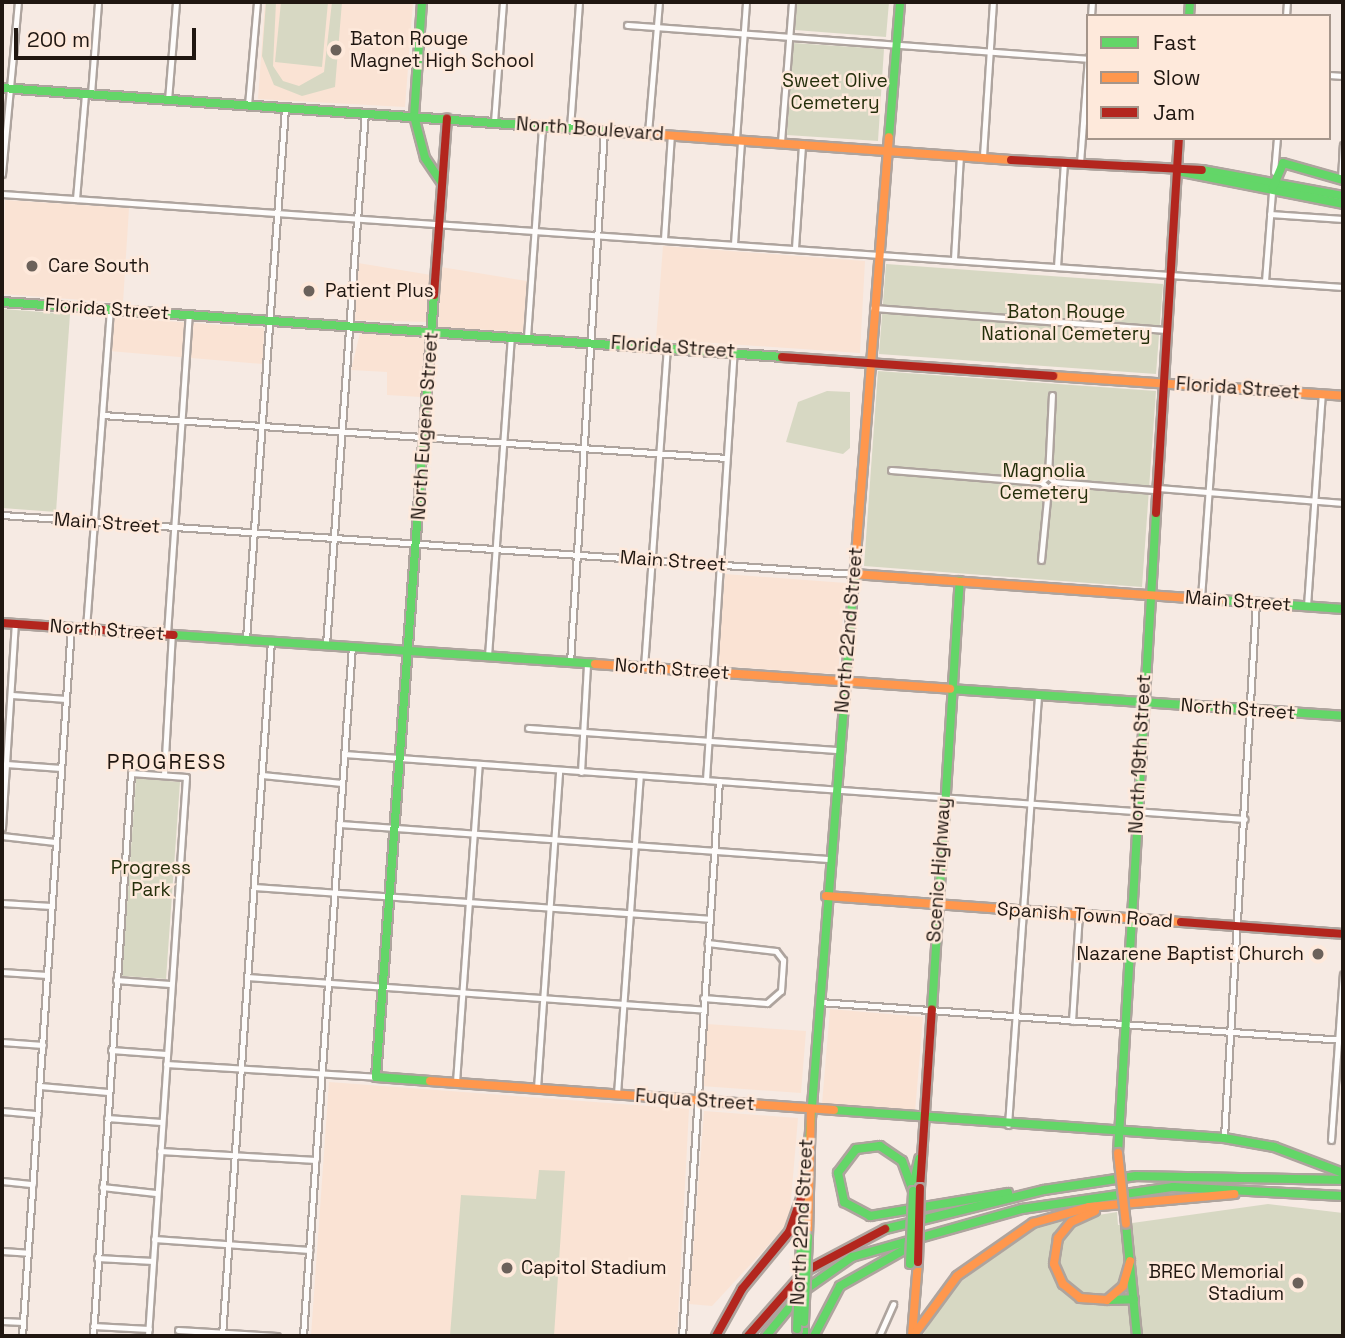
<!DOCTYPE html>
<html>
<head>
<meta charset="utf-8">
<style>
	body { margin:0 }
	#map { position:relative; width:1345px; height:1338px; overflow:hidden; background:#f6eae3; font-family:"Space Grotesk",sans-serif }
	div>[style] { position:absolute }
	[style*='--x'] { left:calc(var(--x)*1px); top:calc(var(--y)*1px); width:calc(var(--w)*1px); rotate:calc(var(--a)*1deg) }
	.built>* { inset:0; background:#fae3d4 }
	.green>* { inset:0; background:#d7d8c3 }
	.roads { filter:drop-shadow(2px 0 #aea49e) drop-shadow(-2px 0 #aea49e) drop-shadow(0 2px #aea49e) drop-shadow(0 -2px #aea49e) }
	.street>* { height:5px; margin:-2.5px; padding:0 2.5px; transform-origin:2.5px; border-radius:2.5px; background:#fefcfb }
	.fast>* { height:8px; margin:-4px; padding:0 4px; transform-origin:4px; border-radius:4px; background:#63d668 }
	.slow>* { height:8px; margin:-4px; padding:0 4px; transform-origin:4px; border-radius:4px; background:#ff974d }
	.jam>* { height:8px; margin:-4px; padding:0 4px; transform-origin:4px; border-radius:4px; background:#b3261e }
	.bridges { filter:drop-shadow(2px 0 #aea49e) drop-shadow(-2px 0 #aea49e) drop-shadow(0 2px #aea49e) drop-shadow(0 -2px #aea49e) }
	.fast-bridge>* { height:8px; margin:-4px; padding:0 4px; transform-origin:4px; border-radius:4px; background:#63d668 }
	.slow-bridge>* { height:8px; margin:-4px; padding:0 4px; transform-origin:4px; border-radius:4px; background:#ff974d }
	.jam-bridge>* { height:8px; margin:-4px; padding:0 4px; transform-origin:4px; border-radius:4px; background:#b3261e }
	.dots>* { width:19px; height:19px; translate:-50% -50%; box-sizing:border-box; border:4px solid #fee9db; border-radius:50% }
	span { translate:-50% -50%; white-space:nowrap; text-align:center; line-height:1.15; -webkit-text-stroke:5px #fee9db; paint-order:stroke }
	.poi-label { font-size:19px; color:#201711 }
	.left { translate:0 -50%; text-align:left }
	.right { translate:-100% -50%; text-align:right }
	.park-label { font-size:19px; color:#252f0b }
	.street-label { font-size:19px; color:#201711 }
	.neighbourhood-label { font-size:21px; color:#201711; letter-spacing:2px }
	.frame { position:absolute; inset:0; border:4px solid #201711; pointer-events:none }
	.legend { position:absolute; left:1086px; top:14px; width:245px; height:126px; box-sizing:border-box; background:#fee9db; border:2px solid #a5958a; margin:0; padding:9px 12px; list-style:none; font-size:21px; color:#201711 }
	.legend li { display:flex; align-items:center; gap:14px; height:35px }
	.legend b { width:35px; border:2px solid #a5958a }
	.scale { position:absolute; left:14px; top:28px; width:182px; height:32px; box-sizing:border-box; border:4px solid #201711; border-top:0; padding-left:9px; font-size:21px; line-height:24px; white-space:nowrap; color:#201711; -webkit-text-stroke:5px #fee9db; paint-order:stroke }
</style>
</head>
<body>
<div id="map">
	<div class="built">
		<div style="clip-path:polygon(265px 2px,413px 2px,405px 107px,258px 99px)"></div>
		<div style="clip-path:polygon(5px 200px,129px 208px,123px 303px,2px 294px)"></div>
		<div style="clip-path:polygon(663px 246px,865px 261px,860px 353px,656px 339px)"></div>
		<div style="clip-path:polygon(358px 263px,431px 275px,428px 322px,355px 320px)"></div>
		<div style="clip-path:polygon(441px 267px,527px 281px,523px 332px,438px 327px)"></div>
		<div style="clip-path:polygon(113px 317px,264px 328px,263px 364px,109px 351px)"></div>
		<div style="clip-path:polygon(360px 333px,426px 338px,421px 397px,387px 395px,387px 372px,351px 370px)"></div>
		<div style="clip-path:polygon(725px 574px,846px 583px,838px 674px,717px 666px)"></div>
		<div style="clip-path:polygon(830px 1009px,923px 1017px,915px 1112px,822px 1104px)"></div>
		<div style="clip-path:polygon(706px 1024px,806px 1031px,801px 1093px,701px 1086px)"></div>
		<div style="clip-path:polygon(329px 1082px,689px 1109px,677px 1336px,311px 1336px)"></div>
		<div style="clip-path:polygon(704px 1111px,798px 1118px,789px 1223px,712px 1306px,689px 1304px)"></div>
	</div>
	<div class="green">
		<div style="clip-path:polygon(266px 2px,276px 2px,273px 66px,283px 81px,299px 86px,324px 72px,332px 2px,342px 2px,335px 87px,302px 96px,274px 85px,262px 56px)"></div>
		<div style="clip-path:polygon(281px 2px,328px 2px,322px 67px,275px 62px)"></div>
		<div style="clip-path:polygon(797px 2px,889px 2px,886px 37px,795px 30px)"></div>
		<div style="clip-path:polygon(793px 43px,884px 49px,878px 141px,787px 135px)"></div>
		<div style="clip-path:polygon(886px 264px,1163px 284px,1156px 374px,879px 354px)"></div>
		<div style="clip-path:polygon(2px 309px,70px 314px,56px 512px,2px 508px)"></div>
		<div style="clip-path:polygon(878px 371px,1156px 391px,1142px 587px,864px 566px)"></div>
		<div style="clip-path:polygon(827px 391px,850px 392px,850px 448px,843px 454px,786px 442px,798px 402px)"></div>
		<div style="clip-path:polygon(136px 778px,180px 782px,166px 979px,122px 976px)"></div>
		<div style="clip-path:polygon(539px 1170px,565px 1171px,554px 1336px,450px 1336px,461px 1195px,536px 1199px)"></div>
		<div style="clip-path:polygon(1268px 1204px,1343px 1213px,1343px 1336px,922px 1336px,954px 1287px,1037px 1225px,1117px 1212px,1118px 1225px)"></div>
	</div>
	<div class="roads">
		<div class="street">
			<div style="--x:1091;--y:16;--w:14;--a:-86"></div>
			<div style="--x:1286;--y:16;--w:14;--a:-86"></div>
			<div style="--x:627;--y:25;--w:462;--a:4.2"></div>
			<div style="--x:1329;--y:75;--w:14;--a:4"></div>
			<div style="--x:91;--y:94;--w:92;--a:-85.6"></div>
			<div style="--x:168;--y:100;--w:98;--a:-85.3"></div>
			<div style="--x:248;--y:105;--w:103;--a:-85"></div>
			<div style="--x:494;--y:122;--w:120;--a:-85.7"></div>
			<div style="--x:570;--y:128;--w:126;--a:-85.9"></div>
			<div style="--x:648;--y:133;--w:131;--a:-85.2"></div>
			<div style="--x:736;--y:139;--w:137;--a:-85.8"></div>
			<div style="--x:781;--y:142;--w:140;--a:-85.5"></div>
			<div style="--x:983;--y:156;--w:154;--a:-86.3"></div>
			<div style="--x:1080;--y:163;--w:106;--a:-85.7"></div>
			<div style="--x:1274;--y:172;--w:34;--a:-85"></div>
			<div style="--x:2;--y:174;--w:173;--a:-84.7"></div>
			<div style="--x:1341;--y:180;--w:35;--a:-87"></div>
			<div style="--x:2;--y:194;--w:1344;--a:3.97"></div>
			<div style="--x:76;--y:199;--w:105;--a:-85.1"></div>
			<div style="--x:1270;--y:214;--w:73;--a:3.9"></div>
			<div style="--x:664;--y:239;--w:105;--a:-86.2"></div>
			<div style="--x:734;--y:244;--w:104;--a:-86.1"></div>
			<div style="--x:795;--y:248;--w:104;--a:-86.1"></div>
			<div style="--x:954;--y:259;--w:104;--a:-86.7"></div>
			<div style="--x:1057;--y:267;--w:105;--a:-86.2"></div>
			<div style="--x:1265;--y:281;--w:88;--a:-85.5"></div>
			<div style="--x:873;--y:308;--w:295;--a:4.3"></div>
			<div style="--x:527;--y:337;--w:212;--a:-85.9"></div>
			<div style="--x:102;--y:415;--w:625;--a:3.94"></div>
			<div style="--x:891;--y:470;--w:150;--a:4.6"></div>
			<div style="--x:1048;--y:476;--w:81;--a:-87.2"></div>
			<div style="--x:1055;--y:482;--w:9;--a:139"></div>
			<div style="--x:1048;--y:488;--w:9;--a:-139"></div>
			<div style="--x:1041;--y:482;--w:9;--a:-41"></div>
			<div style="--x:1048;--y:476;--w:9;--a:41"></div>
			<div style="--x:1055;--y:482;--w:99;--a:4.6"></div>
			<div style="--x:1158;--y:488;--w:186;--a:4.6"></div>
			<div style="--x:2;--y:515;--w:854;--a:3.96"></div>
			<div style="--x:1041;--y:560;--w:72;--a:-84.4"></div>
			<div style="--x:1201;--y:598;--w:212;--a:-85.9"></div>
			<div style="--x:1307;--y:606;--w:213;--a:-86"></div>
			<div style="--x:86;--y:628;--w:320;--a:-85.7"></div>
			<div style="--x:167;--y:634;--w:320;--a:-86.1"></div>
			<div style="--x:246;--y:639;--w:532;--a:-85.8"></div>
			<div style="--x:326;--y:645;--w:534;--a:-85.82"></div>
			<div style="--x:488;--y:656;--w:321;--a:-85.9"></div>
			<div style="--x:570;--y:662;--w:533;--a:-86.34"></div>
			<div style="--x:644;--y:667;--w:321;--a:-85.9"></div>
			<div style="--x:12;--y:695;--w:54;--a:4.2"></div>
			<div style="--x:528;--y:728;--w:310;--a:4.1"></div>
			<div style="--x:344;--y:754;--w:903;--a:4.13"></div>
			<div style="--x:6;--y:764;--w:55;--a:4.2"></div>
			<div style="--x:581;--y:772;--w:108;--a:-86.8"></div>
			<div style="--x:164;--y:775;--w:141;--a:-86.8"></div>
			<div style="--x:262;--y:775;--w:80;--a:5.7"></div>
			<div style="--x:706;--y:780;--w:429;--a:-86.3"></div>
			<div style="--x:339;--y:824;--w:491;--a:4.1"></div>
			<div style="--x:2;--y:828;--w:204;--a:-86.4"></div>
			<div style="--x:2;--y:836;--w:53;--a:6.5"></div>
			<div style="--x:254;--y:887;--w:456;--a:4"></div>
			<div style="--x:2;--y:903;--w:49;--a:3.5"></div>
			<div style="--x:2;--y:972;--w:45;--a:3.8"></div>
			<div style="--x:247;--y:977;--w:456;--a:4.1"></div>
			<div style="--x:116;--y:980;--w:54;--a:4.2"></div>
			<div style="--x:703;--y:998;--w:64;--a:4.5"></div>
			<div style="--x:767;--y:1003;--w:18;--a:-41"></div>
			<div style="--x:781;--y:991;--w:31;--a:-86"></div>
			<div style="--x:783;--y:960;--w:11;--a:-128"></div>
			<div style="--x:776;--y:951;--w:69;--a:-173.4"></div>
			<div style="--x:819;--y:1002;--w:525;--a:4.15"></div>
			<div style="--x:1072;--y:1021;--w:107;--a:-86.3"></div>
			<div style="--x:2;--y:1042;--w:41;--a:4.2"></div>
			<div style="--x:111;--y:1050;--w:55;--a:4.2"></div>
			<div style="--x:166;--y:1064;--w:210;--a:3.5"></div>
			<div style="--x:456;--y:1082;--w:318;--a:-85.9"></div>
			<div style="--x:40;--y:1086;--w:68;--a:5"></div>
			<div style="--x:537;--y:1088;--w:318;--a:-86"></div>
			<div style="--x:617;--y:1094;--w:319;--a:-85.9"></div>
			<div style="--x:2;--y:1111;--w:36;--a:5"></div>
			<div style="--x:107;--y:1118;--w:54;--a:4.2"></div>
			<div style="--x:1008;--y:1125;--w:431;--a:-86"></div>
			<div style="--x:1224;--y:1137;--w:536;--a:-86.58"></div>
			<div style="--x:1331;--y:1140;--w:166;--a:-85.9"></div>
			<div style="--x:160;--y:1151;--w:156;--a:3.3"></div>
			<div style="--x:2;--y:1181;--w:31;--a:6"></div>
			<div style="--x:102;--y:1187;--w:54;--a:6.3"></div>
			<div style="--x:154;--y:1239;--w:156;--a:4"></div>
			<div style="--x:2;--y:1251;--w:26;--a:4"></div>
			<div style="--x:97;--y:1258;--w:56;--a:3.1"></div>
			<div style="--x:2;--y:1321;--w:21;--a:3"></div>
			<div style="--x:93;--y:1326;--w:56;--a:3.1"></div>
			<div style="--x:178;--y:1330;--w:99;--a:3.5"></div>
			<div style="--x:22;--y:1336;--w:711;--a:-86.05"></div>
			<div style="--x:93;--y:1336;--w:564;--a:-86.14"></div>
			<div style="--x:131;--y:773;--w:55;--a:4.2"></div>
			<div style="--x:186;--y:777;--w:560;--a:93.89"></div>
			<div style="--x:222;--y:1336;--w:697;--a:-85.97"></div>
			<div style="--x:303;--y:1336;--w:692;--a:-85.94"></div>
			<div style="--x:682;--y:1336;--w:556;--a:-86.19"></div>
			<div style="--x:879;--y:1336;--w:35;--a:-66"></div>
		</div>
		<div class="fast">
			<div style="--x:422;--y:2;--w:114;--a:94"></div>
			<div style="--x:414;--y:116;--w:43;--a:75.3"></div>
			<div style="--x:425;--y:158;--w:30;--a:56"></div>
			<div style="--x:1189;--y:16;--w:14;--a:-86"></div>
			<div style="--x:2;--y:88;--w:621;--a:4.07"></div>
			<div style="--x:889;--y:137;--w:135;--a:-85.3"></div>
			<div style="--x:1202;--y:170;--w:143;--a:10.4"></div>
			<div style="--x:1177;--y:171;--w:169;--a:11.2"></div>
			<div style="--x:1273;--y:187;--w:26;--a:-67"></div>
			<div style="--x:1283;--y:163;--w:62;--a:15.8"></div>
			<div style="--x:2;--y:302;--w:782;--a:4.03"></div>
			<div style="--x:1220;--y:600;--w:123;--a:4.2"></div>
			<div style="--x:174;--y:635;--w:422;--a:3.9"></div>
			<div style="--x:950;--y:689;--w:394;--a:3.9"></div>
			<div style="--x:932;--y:1009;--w:429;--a:-86.3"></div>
			<div style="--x:430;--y:1081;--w:54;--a:-175.8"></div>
			<div style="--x:376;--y:1077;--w:784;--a:-85.76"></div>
			<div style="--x:834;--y:1110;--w:391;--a:4.1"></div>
			<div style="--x:1224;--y:1138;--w:51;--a:10.2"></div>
			<div style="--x:1274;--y:1147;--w:74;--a:20.6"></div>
			<div style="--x:1118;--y:1153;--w:641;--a:-86.6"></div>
			<div style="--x:913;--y:1186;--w:28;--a:-77"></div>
			<div style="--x:913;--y:1191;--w:32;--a:-110"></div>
			<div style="--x:902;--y:1161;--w:27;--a:-146"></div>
			<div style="--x:880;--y:1146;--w:24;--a:173"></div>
			<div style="--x:856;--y:1149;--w:30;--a:127"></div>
			<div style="--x:838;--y:1173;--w:30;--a:78"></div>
			<div style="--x:844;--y:1202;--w:30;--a:28"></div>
			<div style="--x:870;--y:1216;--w:140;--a:-9.5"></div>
			<div style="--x:1126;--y:1224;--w:113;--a:84.4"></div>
			<div style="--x:885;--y:1229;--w:164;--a:-13.8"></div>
			<div style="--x:1044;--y:1190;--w:93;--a:-8.7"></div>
			<div style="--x:1136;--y:1176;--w:207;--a:1.1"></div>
			<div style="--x:801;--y:1244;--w:691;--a:-85.44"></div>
			<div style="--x:1109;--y:1300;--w:25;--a:-2"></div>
			<div style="--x:804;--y:1322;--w:14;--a:90"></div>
			<div style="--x:766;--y:1336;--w:57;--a:-50.7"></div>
			<div style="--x:802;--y:1292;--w:61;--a:-35"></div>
			<div style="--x:852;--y:1257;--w:177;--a:-15.8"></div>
			<div style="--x:1022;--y:1209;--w:153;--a:-8.3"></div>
			<div style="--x:1173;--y:1187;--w:170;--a:3"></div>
			<div style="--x:814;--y:1336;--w:56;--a:-62.5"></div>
			<div style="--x:840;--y:1286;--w:90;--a:-29.4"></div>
		</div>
		<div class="slow">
			<div style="--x:621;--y:132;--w:391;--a:4.1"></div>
			<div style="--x:1053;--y:376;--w:291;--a:3.9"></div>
			<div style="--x:856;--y:555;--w:419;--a:-85.5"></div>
			<div style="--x:854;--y:574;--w:367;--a:4.1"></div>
			<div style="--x:595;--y:664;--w:356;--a:4"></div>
			<div style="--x:826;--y:896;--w:356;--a:4.2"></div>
			<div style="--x:430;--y:1081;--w:405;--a:4.1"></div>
			<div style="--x:1095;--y:1211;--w:26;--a:155"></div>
			<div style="--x:1071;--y:1222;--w:21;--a:129"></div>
			<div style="--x:1058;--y:1238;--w:26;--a:99"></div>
			<div style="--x:1054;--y:1264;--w:22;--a:66"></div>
			<div style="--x:1063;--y:1284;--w:22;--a:39"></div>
			<div style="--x:1080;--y:1298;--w:27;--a:4"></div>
			<div style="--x:1107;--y:1300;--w:21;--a:-41"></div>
			<div style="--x:1123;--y:1286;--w:26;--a:-74"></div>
			<div style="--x:808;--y:1237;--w:128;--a:-88.7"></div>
			<div style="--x:912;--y:1336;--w:74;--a:-85.4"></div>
			<div style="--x:913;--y:1336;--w:74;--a:-53.7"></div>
			<div style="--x:957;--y:1276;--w:93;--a:-34.9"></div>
			<div style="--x:1033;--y:1223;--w:58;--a:-15.9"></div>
			<div style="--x:1089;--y:1207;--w:146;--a:-5.1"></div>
		</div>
		<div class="jam">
			<div style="--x:1011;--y:160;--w:191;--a:3"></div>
			<div style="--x:434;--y:295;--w:177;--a:-85.8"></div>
			<div style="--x:782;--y:357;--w:272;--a:4"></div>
			<div style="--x:1156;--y:513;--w:376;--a:-86.5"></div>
			<div style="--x:2;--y:623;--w:172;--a:4"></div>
			<div style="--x:1181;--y:922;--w:162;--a:4.2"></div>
			<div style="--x:920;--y:1188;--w:179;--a:-86.2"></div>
			<div style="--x:716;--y:1336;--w:54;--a:-61"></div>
			<div style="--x:742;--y:1289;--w:74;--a:-50.5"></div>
			<div style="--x:789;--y:1232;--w:45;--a:-70.3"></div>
			<div style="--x:748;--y:1336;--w:85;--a:-48.8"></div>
			<div style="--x:804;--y:1272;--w:92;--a:-28"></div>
		</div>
	</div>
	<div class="bridges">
		<div class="fast-bridge">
			<div style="--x:910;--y:1264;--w:73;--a:-87.6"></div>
			<div style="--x:804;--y:1322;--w:85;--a:-87.3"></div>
			<div style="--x:797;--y:1329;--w:85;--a:-87.3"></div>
		</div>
		<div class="slow-bridge">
			<div style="--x:1118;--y:1153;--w:71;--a:83.6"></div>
		</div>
		<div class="jam-bridge">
			<div style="--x:918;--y:1262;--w:74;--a:-88.5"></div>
		</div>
	</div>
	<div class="dots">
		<div style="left:336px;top:50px;background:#6b615a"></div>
		<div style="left:32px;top:266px;background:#6b615a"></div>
		<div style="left:309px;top:291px;background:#6b615a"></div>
		<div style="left:1318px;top:954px;background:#6b615a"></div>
		<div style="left:507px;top:1268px;background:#6b615a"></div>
		<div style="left:1298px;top:1283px;background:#6b615a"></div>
	</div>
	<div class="poi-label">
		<span class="left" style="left:350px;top:50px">Baton Rouge<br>Magnet High School</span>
		<span class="left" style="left:48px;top:266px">Care South</span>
		<span class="left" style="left:325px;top:291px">Patient Plus</span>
		<span class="right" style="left:1304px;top:954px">Nazarene Baptist Church</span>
		<span class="left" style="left:521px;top:1268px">Capitol Stadium</span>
		<span class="right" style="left:1284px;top:1283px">BREC Memorial<br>Stadium</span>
	</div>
	<div class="park-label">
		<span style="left:835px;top:92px">Sweet Olive<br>Cemetery</span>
		<span style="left:1066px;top:323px">Baton Rouge<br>National Cemetery</span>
		<span style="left:1044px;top:482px">Magnolia<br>Cemetery</span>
		<span style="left:151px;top:879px">Progress<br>Park</span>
	</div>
	<div class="street-label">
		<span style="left:590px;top:129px;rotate:4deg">North Boulevard</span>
		<span style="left:107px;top:309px;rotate:4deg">Florida Street</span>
		<span style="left:673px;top:347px;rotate:4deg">Florida Street</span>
		<span style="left:1238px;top:388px;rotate:4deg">Florida Street</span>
		<span style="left:425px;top:426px;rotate:-86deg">North Eugene Street</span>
		<span style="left:107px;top:523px;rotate:4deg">Main Street</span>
		<span style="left:673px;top:561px;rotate:4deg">Main Street</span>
		<span style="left:1238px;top:601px;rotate:4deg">Main Street</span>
		<span style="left:107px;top:630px;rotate:4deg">North Street</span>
		<span style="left:849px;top:630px;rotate:-85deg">North 22nd Street</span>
		<span style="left:672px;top:669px;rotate:4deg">North Street</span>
		<span style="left:1238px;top:709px;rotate:4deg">North Street</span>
		<span style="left:1140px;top:754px;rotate:-87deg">North 19th Street</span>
		<span style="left:939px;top:870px;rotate:-86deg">Scenic Highway</span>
		<span style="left:1085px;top:915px;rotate:4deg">Spanish Town Road</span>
		<span style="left:695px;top:1100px;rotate:4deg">Fuqua Street</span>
		<span style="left:802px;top:1222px;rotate:-87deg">North 22nd Street</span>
	</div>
	<div class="neighbourhood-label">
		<span style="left:167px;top:762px">PROGRESS</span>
	</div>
	<div class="frame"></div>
	<ul class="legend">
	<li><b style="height:9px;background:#63d668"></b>Fast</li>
	<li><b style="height:9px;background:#ff974d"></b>Slow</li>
	<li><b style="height:9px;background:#b3261e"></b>Jam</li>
	</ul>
	<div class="scale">200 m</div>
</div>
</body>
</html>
